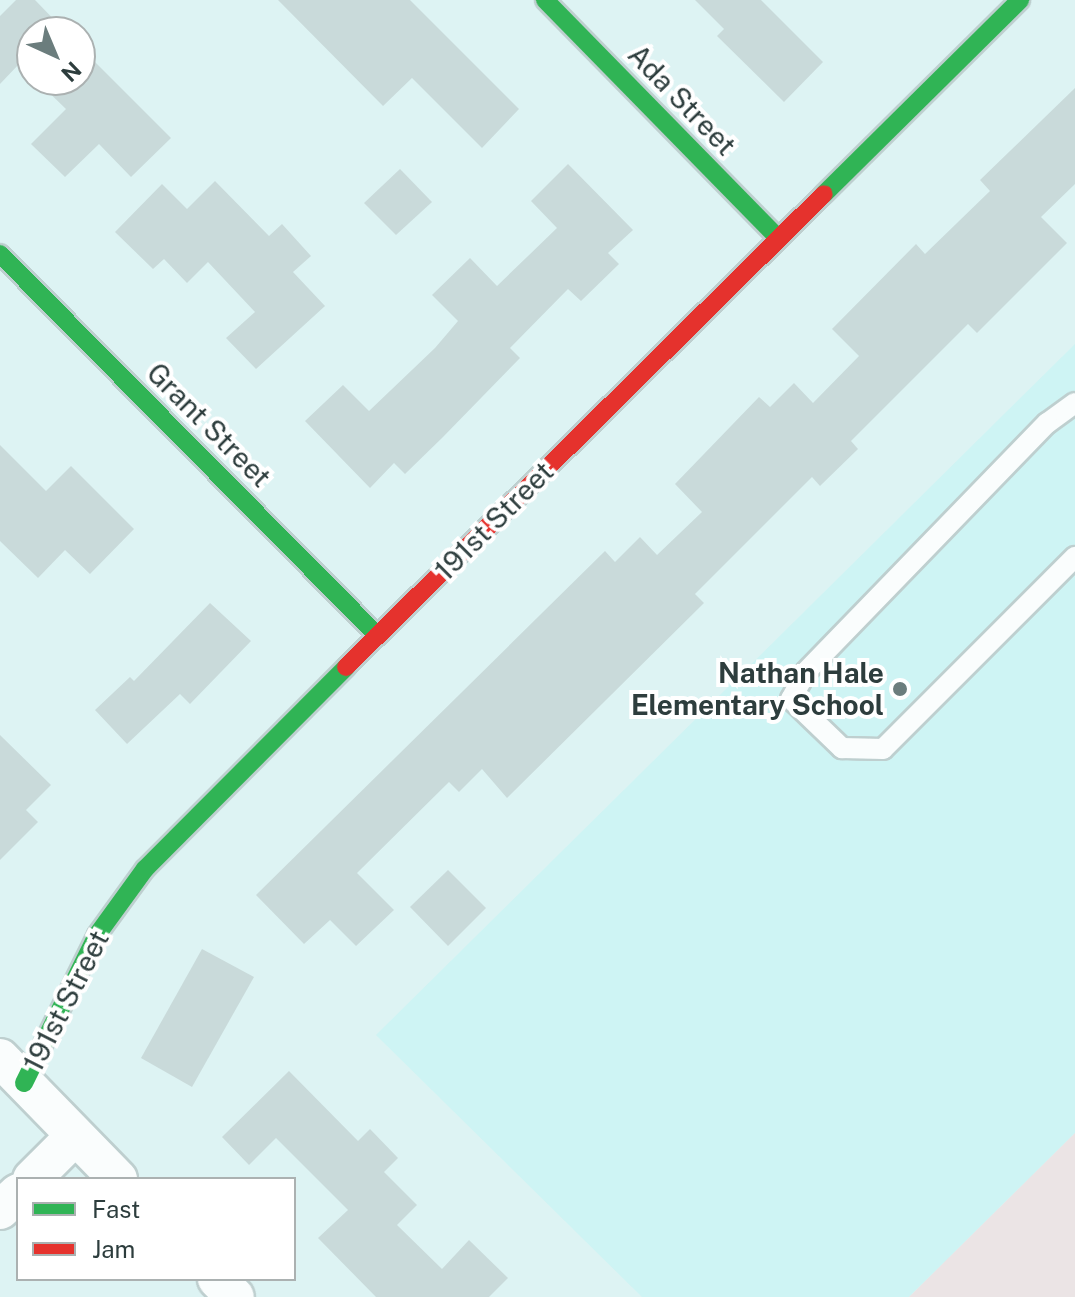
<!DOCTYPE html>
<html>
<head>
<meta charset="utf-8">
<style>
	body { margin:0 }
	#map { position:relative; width:1075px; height:1297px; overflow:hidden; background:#ddf3f3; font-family:"Public Sans",sans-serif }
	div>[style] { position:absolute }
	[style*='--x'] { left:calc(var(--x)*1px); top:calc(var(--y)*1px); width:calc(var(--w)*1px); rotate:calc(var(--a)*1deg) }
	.built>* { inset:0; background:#cef4f4 }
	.green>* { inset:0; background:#ebe4e5 }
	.building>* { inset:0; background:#c9dada }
	.roads { filter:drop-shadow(2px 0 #becfcf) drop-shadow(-2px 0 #becfcf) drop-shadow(0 2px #becfcf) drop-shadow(0 -2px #becfcf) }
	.lane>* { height:20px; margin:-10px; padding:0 10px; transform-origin:10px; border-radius:10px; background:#fafdfd }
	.street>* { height:38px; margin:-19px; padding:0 19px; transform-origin:19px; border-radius:19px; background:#fafdfd }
	.fast>* { height:18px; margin:-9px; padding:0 9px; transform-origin:9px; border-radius:9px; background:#30b455 }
	.jam>* { height:18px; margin:-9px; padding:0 9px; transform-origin:9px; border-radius:9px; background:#e5322d }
	.dots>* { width:22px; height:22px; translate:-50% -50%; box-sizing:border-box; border:4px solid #fff; border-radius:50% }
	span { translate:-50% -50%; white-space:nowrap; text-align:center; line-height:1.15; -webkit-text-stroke:8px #fff; paint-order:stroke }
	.street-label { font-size:28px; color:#2d3d3d }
	.poi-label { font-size:28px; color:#2d3d3d; font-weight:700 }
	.right { translate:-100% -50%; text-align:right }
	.legend { position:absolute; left:16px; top:1177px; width:280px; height:104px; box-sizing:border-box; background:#fff; border:2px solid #abb1b1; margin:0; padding:10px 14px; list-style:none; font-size:24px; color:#2d3d3d }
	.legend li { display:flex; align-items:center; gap:16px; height:40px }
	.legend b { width:40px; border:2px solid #abb1b1 }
	.north { position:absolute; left:16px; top:16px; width:80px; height:80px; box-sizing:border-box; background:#fff; border:2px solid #abb1b1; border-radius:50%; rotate:136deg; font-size:22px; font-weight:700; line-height:32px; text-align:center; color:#2d3d3d }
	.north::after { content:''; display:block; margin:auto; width:28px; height:36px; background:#6b7d7d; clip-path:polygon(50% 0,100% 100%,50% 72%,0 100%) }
</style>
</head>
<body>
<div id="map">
	<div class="built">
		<div style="clip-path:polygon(1075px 344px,1075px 1133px,909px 1297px,642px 1297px,376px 1035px)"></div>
	</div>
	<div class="green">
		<div style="clip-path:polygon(1075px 1133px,1075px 1297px,909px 1297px)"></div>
	</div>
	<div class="building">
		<div style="clip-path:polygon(16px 0,35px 0,66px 32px,32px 32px,32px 76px,19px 64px,0 84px,0 16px)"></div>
		<div style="clip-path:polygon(278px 0,410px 0,519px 109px,482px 148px,412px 78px,383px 106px)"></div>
		<div style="clip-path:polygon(695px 0,761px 0,823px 62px,784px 102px,717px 36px,724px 29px)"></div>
		<div style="clip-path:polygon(80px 47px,171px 138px,131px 177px,99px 144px,65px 177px,31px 144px,66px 109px,36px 80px,80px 80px)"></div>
		<div style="clip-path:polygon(1075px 88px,1075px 184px,1041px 217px,1067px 243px,977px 333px,968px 324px,851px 441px,858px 449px,820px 486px,812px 477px,695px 594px,704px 603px,507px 798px,482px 769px,459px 792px,449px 782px,357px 873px,394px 910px,356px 946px,330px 920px,304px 944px,256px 895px,605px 551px,615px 562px,640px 537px,657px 555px,702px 512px,675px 484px,759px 397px,770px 407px,794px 383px,813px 403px,859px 356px,832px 329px,916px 244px,925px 254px,990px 191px,980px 180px)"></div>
		<div style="clip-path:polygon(568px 164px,633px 230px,608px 253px,619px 264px,581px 301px,568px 289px,510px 348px,520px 358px,443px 437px,405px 474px,394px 463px,370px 488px,305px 421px,343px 385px,369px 411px,435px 348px,458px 321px,432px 295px,470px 258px,497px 286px,557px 228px,531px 201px)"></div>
		<div style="clip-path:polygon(400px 169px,432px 202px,396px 235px,364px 203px)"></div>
		<div style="clip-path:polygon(215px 181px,269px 236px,282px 224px,311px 256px,293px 272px,325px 306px,256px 369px,226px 338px,255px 312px,208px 262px,187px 283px,164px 259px,153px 269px,115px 232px,162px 184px,187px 209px)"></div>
		<div style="clip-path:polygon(0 445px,46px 491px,71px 466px,134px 529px,90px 574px,65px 550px,38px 578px,0 541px)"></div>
		<div style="clip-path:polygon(210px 603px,251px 641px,190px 704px,180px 694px,127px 744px,95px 710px,130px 677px,134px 681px)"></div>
		<div style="clip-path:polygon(0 735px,51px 785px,26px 810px,38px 822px,0 860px)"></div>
		<div style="clip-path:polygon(448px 870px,486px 908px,448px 946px,410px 907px)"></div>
		<div style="clip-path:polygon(202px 949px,254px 977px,192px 1087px,141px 1058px)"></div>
		<div style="clip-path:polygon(289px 1071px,358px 1141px,370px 1129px,398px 1158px,384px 1172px,417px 1205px,397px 1225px,442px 1269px,469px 1240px,508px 1278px,489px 1297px,376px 1297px,318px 1238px,348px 1210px,276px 1138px,249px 1165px,222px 1137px)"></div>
	</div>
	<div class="roads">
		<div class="lane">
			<div style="--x:1075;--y:403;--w:34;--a:144"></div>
			<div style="--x:1047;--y:423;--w:347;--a:134.1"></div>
			<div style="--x:806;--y:672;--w:31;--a:119"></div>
			<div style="--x:791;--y:699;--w:71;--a:43.9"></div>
			<div style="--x:842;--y:748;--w:41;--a:1.4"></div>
			<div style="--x:883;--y:749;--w:272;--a:-45"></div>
		</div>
		<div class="street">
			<div style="--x:0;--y:1058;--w:169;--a:45.7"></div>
			<div style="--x:32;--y:1179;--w:61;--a:-45"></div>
			<div style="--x:0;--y:1210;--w:25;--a:-43"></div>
			<div style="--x:217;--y:1279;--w:25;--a:45"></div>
		</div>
		<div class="fast">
			<div style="--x:545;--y:0;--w:334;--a:45.6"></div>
			<div style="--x:824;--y:194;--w:276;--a:-44.7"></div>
			<div style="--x:0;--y:254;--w:537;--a:45.3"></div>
			<div style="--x:24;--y:1083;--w:165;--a:-63.7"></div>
			<div style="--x:97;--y:935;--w:82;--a:-54"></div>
			<div style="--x:145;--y:869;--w:285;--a:-45.1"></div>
		</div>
		<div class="jam">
			<div style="--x:346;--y:667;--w:672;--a:-44.7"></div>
		</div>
	</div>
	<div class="dots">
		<div style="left:900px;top:689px;background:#6b7d7d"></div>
	</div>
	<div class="street-label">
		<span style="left:682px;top:100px;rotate:46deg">Ada Street</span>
		<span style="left:209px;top:425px;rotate:45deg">Grant Street</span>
		<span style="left:494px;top:521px;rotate:-45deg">191st Street</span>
		<span style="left:66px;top:1001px;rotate:-63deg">191st Street</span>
	</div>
	<div class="poi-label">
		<span class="right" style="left:884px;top:689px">Nathan Hale<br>Elementary School</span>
	</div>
	<ul class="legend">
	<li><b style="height:10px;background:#30b455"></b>Fast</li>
	<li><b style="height:10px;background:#e5322d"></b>Jam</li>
	</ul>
	<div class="north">N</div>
</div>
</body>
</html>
